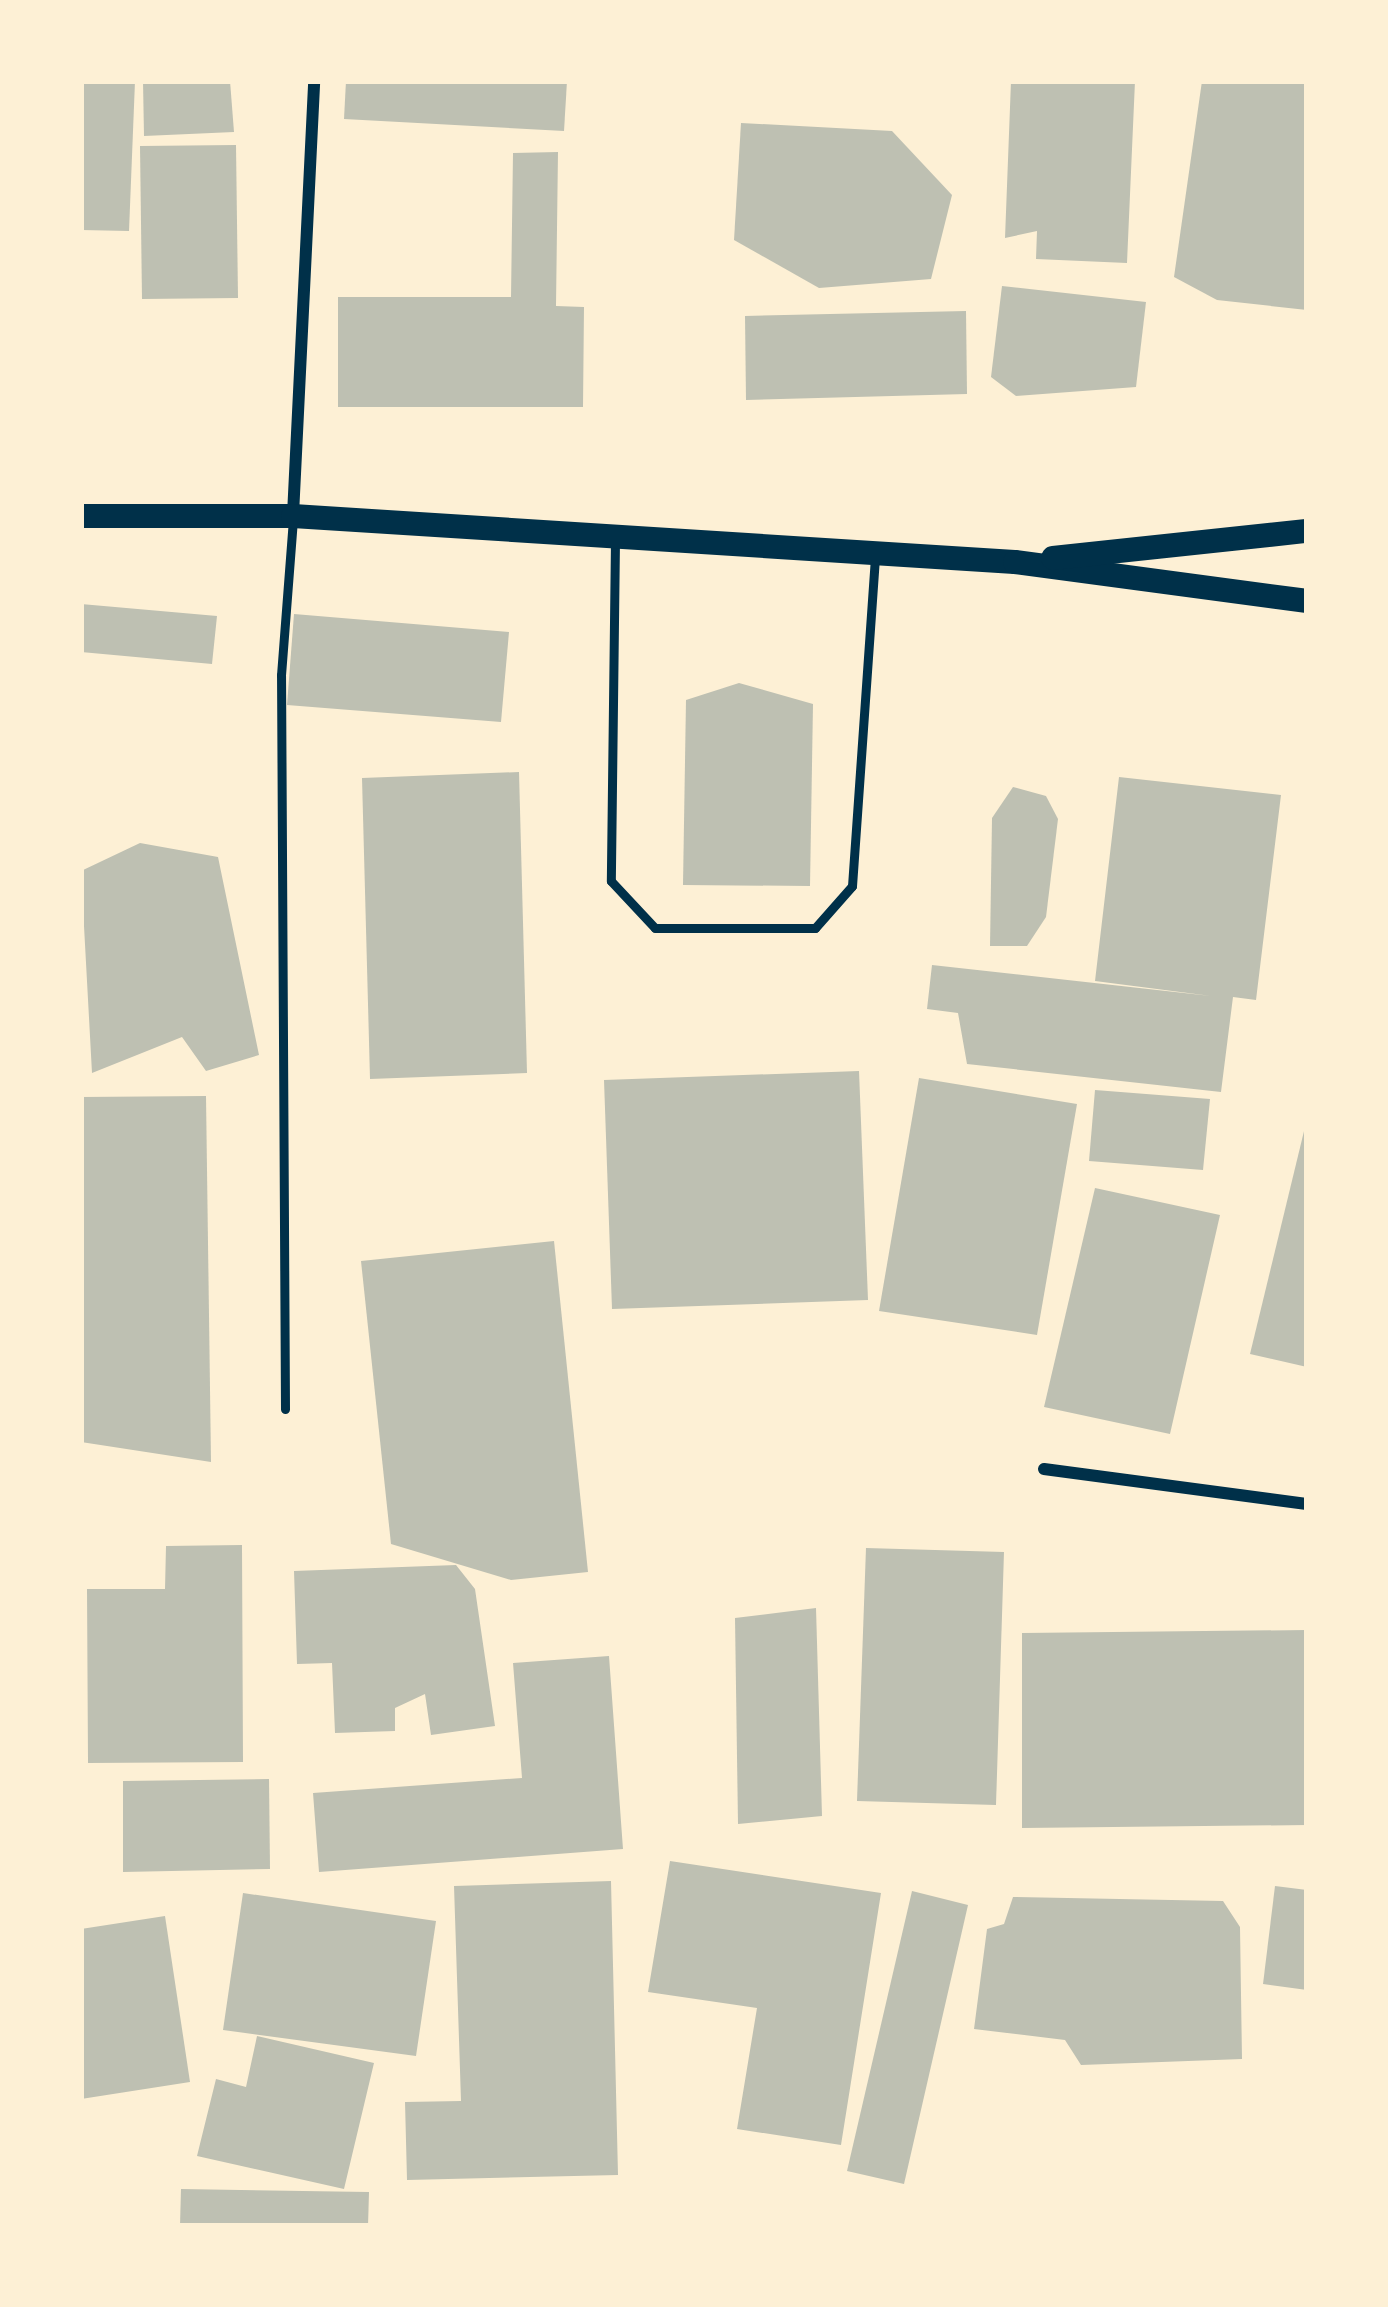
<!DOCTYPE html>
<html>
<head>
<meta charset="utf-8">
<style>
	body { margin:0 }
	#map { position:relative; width:1388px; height:2307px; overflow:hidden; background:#fdf0d5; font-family:"PT Sans",sans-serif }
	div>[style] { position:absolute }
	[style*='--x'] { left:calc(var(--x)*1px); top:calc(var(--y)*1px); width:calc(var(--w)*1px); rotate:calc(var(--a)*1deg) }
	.building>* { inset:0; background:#bec0b2 }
	.service>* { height:9px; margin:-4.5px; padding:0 4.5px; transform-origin:4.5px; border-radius:4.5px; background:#003049 }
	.minor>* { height:12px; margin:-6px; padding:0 6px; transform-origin:6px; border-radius:6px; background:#003049 }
	.secondary>* { height:24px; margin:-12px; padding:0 12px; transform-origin:12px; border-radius:12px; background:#003049 }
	span { translate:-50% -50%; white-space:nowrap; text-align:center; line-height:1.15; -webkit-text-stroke:12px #fdf0d5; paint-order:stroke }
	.frame { position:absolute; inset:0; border:84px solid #fdf0d5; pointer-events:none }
</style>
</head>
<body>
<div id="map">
	<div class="building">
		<div style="clip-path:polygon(81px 81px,135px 81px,129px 231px,81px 230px)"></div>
		<div style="clip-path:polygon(143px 81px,230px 81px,234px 132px,144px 136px)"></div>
		<div style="clip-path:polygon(346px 81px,567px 81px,564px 131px,344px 119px)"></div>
		<div style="clip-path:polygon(1011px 81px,1135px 81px,1127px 263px,1036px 259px,1037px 231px,1005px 238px)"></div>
		<div style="clip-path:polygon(1202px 81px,1307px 81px,1307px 310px,1217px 300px,1174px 277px)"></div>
		<div style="clip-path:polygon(741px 123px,892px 131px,952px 195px,931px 279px,819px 288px,734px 240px)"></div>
		<div style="clip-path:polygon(236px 145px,238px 298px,142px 299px,140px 146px)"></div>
		<div style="clip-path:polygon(558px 152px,556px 306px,584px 307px,583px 407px,338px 407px,338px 297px,511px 297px,513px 153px)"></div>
		<div style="clip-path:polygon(1002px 286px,1146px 302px,1136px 387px,1016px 396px,991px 377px)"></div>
		<div style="clip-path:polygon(966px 311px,967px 394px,746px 400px,745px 316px)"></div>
		<div style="clip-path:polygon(81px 604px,217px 616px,212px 664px,81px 652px)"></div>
		<div style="clip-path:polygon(294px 614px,509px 632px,501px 722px,287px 705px)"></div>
		<div style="clip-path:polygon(739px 683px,813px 704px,810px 886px,683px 885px,686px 700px)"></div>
		<div style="clip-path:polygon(519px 772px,527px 1073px,370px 1079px,362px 778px)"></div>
		<div style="clip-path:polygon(1119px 777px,1281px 795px,1256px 1000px,1233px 997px,1221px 1092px,967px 1064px,958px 1013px,927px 1009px,932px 965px,1211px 996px,1095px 981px)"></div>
		<div style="clip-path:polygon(1013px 787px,1046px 796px,1058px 819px,1046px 917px,1027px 946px,990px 946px,992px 818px)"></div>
		<div style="clip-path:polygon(140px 843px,218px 857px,259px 1055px,206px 1071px,182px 1037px,92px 1073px,81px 871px)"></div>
		<div style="clip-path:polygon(859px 1071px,868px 1300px,612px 1309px,604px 1080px)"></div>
		<div style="clip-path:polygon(919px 1078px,1077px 1104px,1037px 1335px,879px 1311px)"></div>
		<div style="clip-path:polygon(1095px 1090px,1210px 1099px,1203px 1170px,1089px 1161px)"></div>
		<div style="clip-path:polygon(206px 1096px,211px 1462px,81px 1442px,81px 1097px)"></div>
		<div style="clip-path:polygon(1305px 1127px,1307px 1127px,1307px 1367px,1250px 1354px)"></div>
		<div style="clip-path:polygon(1095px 1188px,1220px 1215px,1170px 1434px,1044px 1407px)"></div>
		<div style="clip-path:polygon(554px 1241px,588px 1572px,511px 1580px,391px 1544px,361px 1261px)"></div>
		<div style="clip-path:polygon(242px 1545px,243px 1762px,88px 1763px,87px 1589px,165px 1589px,166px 1546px)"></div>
		<div style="clip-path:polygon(866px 1548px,1004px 1552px,996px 1805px,857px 1801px)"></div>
		<div style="clip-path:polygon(456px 1565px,475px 1589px,495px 1726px,431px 1735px,425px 1694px,395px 1708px,395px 1731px,335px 1733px,332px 1663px,297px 1664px,294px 1571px)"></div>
		<div style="clip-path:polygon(816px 1608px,822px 1816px,738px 1824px,735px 1618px)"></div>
		<div style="clip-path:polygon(1307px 1630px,1307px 1825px,1022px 1828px,1022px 1633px)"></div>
		<div style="clip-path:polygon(609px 1656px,623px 1849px,319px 1872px,313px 1793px,522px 1778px,513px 1663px)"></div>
		<div style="clip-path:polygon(269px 1779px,270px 1869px,123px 1872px,123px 1781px)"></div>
		<div style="clip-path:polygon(670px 1861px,881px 1893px,841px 2145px,737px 2129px,757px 2008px,648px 1992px)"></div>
		<div style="clip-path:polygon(611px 1881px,618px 2175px,407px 2180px,405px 2102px,461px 2101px,454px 1886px)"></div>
		<div style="clip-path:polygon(1275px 1886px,1307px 1890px,1307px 1990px,1263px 1984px)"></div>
		<div style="clip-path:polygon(912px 1891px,968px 1905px,904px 2184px,847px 2171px)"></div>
		<div style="clip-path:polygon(243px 1893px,436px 1921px,416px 2056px,223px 2030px)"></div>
		<div style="clip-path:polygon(1013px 1897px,1223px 1901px,1240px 1927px,1242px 2059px,1081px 2065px,1065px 2040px,974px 2029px,987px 1929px,1004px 1924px)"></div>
		<div style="clip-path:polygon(165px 1916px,190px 2082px,81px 2099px,81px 1929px)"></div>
		<div style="clip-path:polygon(257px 2036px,374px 2063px,344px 2189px,197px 2156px,216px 2079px,246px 2087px)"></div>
		<div style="clip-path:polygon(181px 2189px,369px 2192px,368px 2226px,180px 2226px)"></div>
	</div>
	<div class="service">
		<div style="--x:615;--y:540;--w:341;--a:90.7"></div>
		<div style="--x:611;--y:881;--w:64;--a:46.9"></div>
		<div style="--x:655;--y:928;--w:160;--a:0"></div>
		<div style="--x:815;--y:928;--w:56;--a:-48.6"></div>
		<div style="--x:852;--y:886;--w:333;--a:-86"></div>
		<div style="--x:285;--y:1409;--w:734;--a:-90.31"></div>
		<div style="--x:281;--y:675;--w:155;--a:-85.6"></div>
	</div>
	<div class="minor">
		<div style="--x:293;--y:515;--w:435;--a:-87.2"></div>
		<div style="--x:1044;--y:1469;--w:265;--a:7.6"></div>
	</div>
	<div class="secondary">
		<div style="--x:81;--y:516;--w:212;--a:0"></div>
		<div style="--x:293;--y:516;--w:723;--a:3.65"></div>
		<div style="--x:1015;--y:562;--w:295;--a:7.6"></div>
		<div style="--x:1053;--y:558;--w:255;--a:-6.1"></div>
	</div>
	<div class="frame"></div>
</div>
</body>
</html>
